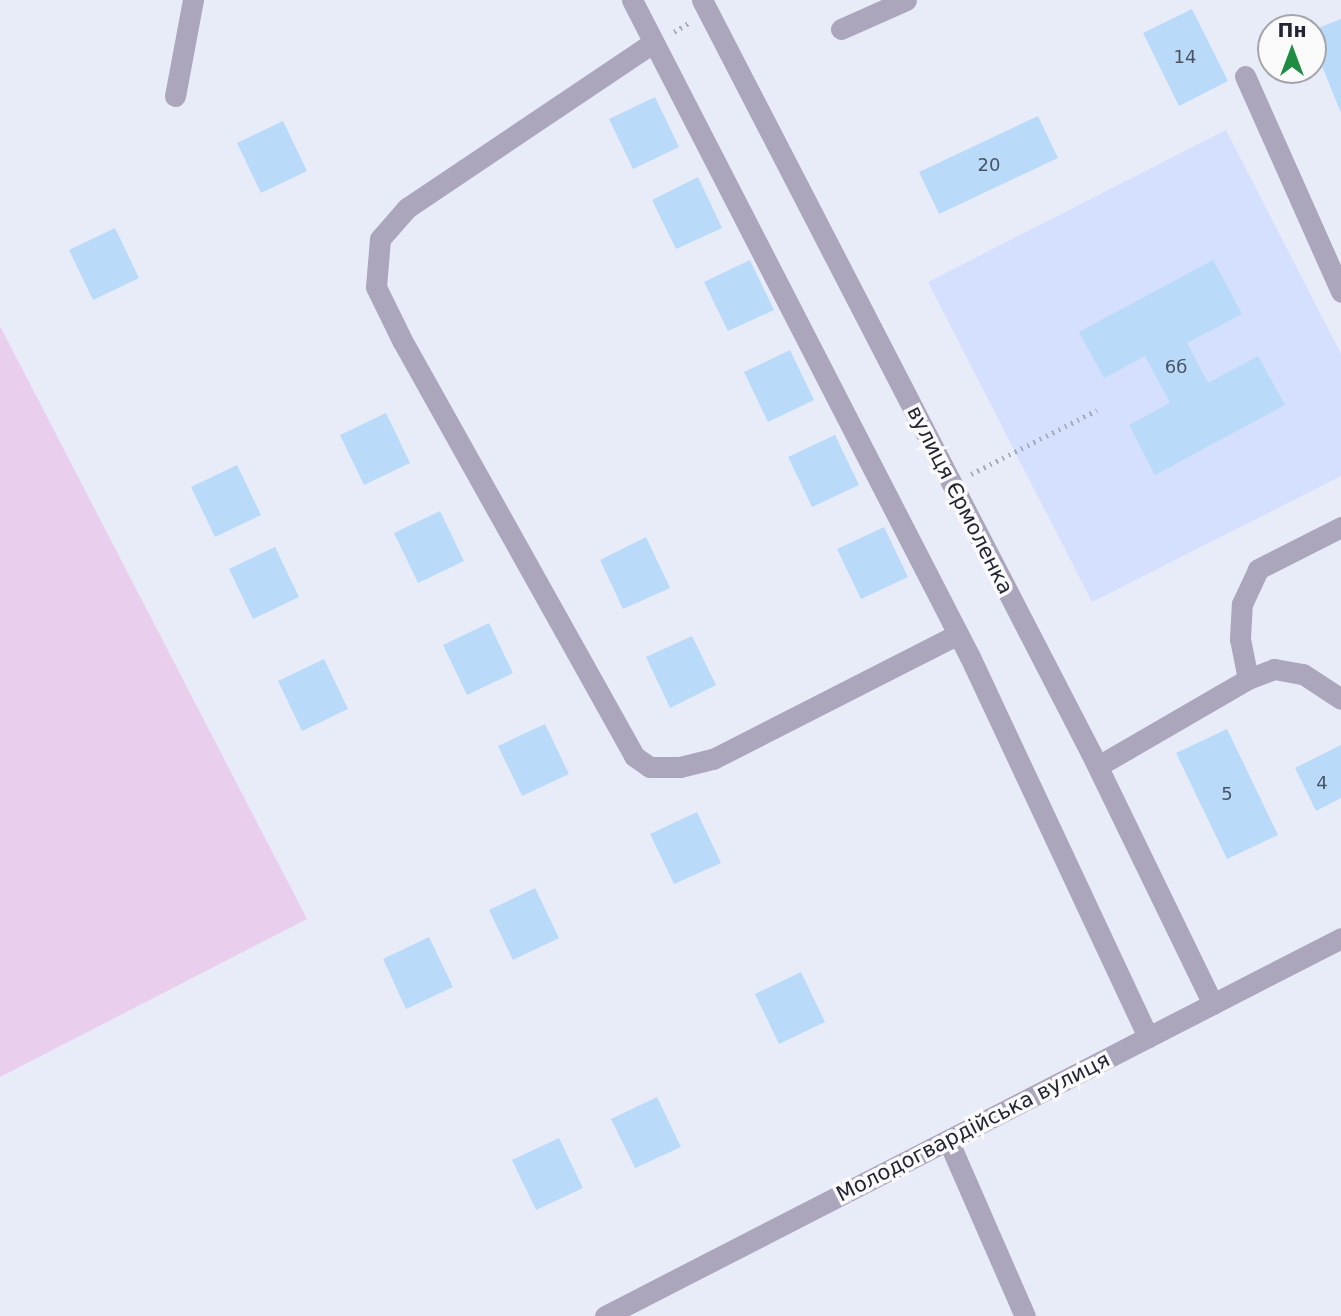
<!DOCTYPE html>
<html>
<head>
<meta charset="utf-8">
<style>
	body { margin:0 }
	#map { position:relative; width:1341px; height:1316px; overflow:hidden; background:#e8ecf9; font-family:"DejaVu Sans",sans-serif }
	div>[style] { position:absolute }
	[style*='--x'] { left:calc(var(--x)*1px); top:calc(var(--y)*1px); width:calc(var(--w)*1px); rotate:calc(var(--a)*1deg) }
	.built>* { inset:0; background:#d5dffe }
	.green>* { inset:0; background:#eaceee }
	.building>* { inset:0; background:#badaf9 }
	.path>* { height:4.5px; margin-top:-2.25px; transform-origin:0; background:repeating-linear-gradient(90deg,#a9acb9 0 2px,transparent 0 7px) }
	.minor>* { height:21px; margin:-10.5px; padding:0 10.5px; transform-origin:10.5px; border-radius:10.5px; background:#aca6bc }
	span { translate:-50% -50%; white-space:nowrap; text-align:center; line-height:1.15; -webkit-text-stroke:7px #fafafa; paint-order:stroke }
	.number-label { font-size:18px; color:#495364 }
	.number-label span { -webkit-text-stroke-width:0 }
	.street-label { font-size:21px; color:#232632 }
	.north { position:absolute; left:1257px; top:14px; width:70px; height:70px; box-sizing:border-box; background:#fafafa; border:2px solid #a4a5aa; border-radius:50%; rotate:0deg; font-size:19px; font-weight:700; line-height:28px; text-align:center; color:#232632 }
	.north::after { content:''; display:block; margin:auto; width:24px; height:32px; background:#1f8c44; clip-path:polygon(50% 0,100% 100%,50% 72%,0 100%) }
</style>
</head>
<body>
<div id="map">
	<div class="built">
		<div style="clip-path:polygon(1226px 130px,1341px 354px,1341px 476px,1092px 602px,928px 282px)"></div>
	</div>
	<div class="green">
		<div style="clip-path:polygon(0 326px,307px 919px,0 1077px)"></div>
	</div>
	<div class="building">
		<div style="clip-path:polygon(1192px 9px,1228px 81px,1179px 106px,1143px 33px)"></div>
		<div style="clip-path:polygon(1341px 19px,1341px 113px,1313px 44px,1313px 30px)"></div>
		<div style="clip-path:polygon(655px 97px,679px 147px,633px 169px,609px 119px)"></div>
		<div style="clip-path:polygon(1038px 116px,1058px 158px,939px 214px,919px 172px)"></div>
		<div style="clip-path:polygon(283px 121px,307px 171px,261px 193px,237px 143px)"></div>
		<div style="clip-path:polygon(698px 177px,722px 228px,676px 249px,652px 200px)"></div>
		<div style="clip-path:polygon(115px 228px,139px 278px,93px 300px,69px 250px)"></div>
		<div style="clip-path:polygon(750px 260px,774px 310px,728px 331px,704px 282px)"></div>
		<div style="clip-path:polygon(1213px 260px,1242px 314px,1187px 343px,1208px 383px,1258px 356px,1285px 405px,1155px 475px,1129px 425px,1170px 403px,1145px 356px,1104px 378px,1079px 332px)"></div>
		<div style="clip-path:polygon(790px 350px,814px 400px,768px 422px,744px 372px)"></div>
		<div style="clip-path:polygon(386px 413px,410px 463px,364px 485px,340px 435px)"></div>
		<div style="clip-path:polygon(835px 435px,859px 485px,812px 507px,788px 457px)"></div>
		<div style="clip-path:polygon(237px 465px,261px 515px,215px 537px,191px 487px)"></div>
		<div style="clip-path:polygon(440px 511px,464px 561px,418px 583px,394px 533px)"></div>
		<div style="clip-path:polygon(884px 527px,908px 577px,861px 599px,837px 549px)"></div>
		<div style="clip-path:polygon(646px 537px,670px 588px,623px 609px,600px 560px)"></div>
		<div style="clip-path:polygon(275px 547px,299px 597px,253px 619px,229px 569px)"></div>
		<div style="clip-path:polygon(489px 623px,513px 673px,467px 695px,443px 645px)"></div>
		<div style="clip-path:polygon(692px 636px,716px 685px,670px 708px,646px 657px)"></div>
		<div style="clip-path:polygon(324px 659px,348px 709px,302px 731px,278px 681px)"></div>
		<div style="clip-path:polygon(545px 724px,569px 774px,522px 796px,498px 746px)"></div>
		<div style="clip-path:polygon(1227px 729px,1278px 835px,1227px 859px,1176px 753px)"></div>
		<div style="clip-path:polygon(1341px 745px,1341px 798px,1316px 811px,1295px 768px)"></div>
		<div style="clip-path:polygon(697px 812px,721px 863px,674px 884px,650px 834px)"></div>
		<div style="clip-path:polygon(535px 888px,559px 938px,513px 960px,489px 910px)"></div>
		<div style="clip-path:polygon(429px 937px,453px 987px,406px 1009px,383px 959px)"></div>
		<div style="clip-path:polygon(801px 972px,825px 1022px,779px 1044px,755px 994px)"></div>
		<div style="clip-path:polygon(657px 1097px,681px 1147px,635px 1168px,611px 1119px)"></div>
		<div style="clip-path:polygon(559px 1138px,583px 1188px,536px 1210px,512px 1160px)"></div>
	</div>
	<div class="path">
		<div style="--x:674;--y:32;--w:19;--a:-32"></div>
		<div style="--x:971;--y:474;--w:141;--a:-26.9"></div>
	</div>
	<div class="minor">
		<div style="--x:632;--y:0;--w:739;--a:62.78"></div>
		<div style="--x:970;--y:657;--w:420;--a:64.9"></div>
		<div style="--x:702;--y:0;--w:848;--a:62.68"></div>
		<div style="--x:1091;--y:753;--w:279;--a:64.1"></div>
		<div style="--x:841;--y:29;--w:71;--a:-24"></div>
		<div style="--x:651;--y:44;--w:294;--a:146.1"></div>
		<div style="--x:407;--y:208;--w:41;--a:131.1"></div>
		<div style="--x:380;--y:239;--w:48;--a:94.8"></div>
		<div style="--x:376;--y:287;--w:61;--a:63.9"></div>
		<div style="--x:403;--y:342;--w:474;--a:60.8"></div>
		<div style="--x:634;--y:756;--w:19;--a:35"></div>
		<div style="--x:650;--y:767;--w:30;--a:0"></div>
		<div style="--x:680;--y:767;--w:34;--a:-14"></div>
		<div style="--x:713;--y:759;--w:275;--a:-27"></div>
		<div style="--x:1245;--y:76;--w:236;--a:66"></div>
		<div style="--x:175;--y:96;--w:98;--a:-79.4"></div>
		<div style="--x:1248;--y:679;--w:28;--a:-21"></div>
		<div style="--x:1274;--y:669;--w:29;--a:10"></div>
		<div style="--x:1303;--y:674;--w:45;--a:33.3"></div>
		<div style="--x:1098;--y:766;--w:173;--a:-30.1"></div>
		<div style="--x:1248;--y:679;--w:41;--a:-101.3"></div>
		<div style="--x:1240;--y:639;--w:35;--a:-87"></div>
		<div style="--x:1242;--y:604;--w:38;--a:-65"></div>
		<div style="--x:1258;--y:569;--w:93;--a:-26.8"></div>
		<div style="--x:948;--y:1140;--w:192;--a:66.4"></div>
		<div style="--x:605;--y:1316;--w:827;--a:-27.18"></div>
	</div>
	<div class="number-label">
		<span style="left:1185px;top:57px">14</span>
		<span style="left:989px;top:165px">20</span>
		<span style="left:1176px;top:367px">6б</span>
		<span style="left:1322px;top:783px">4</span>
		<span style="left:1227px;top:794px">5</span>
	</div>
	<div class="street-label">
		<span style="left:960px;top:500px;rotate:63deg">вулиця Єрмоленка</span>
		<span style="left:973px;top:1127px;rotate:-27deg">Молодогвардійська вулиця</span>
	</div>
	<div class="north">Пн</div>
</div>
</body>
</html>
